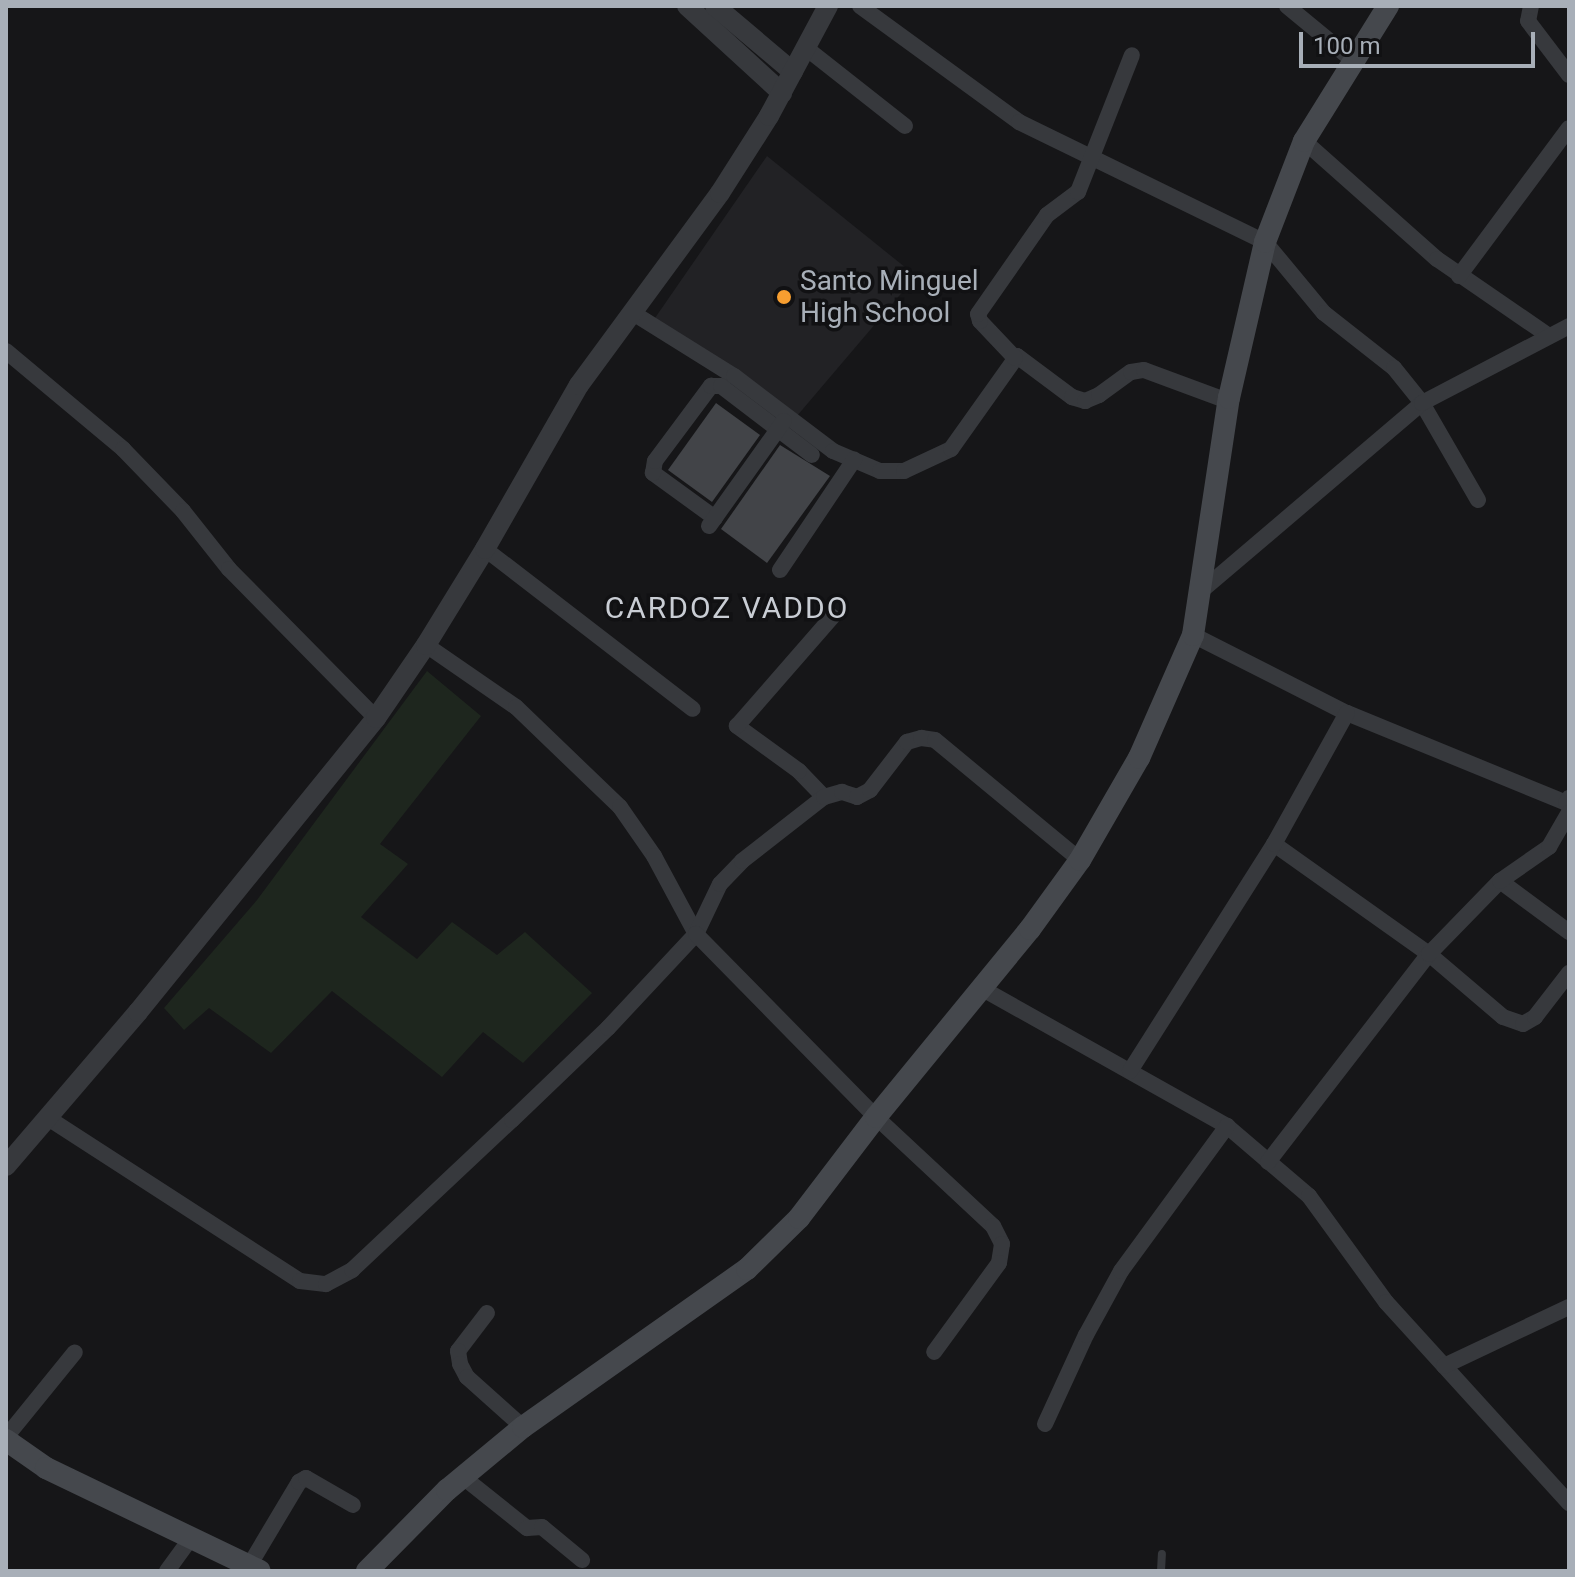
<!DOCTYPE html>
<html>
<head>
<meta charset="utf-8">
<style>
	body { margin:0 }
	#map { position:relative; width:1575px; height:1577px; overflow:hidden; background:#161618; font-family:Roboto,sans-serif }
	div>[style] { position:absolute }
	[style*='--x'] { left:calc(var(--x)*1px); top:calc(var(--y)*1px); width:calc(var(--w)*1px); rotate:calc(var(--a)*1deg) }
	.built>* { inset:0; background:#222225 }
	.green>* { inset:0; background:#1e261e }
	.building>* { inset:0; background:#424448 }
	.service>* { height:8px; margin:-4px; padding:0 4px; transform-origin:4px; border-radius:4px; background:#37393d }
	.minor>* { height:16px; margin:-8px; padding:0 8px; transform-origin:8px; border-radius:8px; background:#37393d }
	.tertiary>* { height:20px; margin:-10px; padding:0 10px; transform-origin:10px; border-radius:10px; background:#37393d }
	.secondary>* { height:22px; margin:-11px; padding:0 11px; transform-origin:11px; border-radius:11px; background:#45484d }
	.dots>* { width:22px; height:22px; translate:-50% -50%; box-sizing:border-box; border:4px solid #111113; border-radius:50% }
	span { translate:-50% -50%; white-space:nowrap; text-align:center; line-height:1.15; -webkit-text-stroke:7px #111113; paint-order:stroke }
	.poi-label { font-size:28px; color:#a8afb8 }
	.left { translate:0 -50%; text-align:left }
	.neighbourhood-label { font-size:30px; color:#c9cdd4; letter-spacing:2px }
	.frame { position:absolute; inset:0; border:8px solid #a8afb8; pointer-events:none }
	.scale { position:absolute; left:1299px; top:32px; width:236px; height:36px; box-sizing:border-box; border:4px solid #a8afb8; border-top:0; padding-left:10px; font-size:24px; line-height:28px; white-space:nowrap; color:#a8afb8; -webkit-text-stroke:6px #111113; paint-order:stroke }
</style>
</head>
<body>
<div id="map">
	<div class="built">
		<div style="clip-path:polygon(767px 156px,916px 276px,791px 423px,655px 318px)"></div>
	</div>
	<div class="green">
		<div style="clip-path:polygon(427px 671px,481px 716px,380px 844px,408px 864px,361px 917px,417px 959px,452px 922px,497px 955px,525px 932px,592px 993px,523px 1063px,483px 1032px,442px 1077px,332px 991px,271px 1053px,209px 1008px,184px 1030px,164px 1008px,257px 900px)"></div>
	</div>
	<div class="building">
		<div style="clip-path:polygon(716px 403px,760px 435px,712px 502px,668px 470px)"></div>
		<div style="clip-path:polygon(780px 445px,830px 476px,767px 563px,721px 529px)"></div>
	</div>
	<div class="service">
		<div style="--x:1161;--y:1571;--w:17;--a:-87"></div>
	</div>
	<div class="minor">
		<div style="--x:860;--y:6;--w:197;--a:36.1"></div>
		<div style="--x:1019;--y:122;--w:274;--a:26"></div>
		<div style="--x:1265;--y:242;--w:92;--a:50.3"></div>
		<div style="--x:1324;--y:313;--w:89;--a:38.2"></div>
		<div style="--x:1394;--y:368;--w:45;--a:51.3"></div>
		<div style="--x:1422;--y:403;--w:112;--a:60"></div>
		<div style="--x:1287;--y:6;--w:88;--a:39.5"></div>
		<div style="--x:1531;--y:6;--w:15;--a:101"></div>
		<div style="--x:1528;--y:21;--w:68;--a:52.8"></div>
		<div style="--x:806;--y:48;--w:126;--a:38.2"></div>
		<div style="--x:1304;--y:141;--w:178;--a:41.6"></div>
		<div style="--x:1437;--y:259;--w:136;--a:34.5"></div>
		<div style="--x:1459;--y:276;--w:184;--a:-53.4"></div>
		<div style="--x:633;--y:313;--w:119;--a:32"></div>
		<div style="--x:734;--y:376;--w:124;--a:37.1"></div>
		<div style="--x:833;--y:451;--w:51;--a:23.1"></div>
		<div style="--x:880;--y:471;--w:24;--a:0"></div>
		<div style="--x:904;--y:471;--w:52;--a:-25.1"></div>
		<div style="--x:951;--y:449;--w:114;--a:-54.6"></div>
		<div style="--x:1017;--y:356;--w:69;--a:36.7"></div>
		<div style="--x:1072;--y:397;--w:14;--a:17"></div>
		<div style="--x:1085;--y:401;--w:15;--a:-23"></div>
		<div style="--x:1099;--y:395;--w:39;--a:-36"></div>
		<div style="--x:1131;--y:372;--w:13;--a:-9"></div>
		<div style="--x:1144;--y:370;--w:90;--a:20.3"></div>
		<div style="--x:6;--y:351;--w:153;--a:39.9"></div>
		<div style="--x:123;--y:449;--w:86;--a:45.9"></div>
		<div style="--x:183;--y:511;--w:74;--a:51.6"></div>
		<div style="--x:229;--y:569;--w:209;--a:45.4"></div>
		<div style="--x:1015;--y:358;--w:51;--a:-133.4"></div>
		<div style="--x:980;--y:321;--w:7;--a:-106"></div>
		<div style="--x:978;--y:314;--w:121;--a:-55.1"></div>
		<div style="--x:1047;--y:215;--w:39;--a:-37"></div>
		<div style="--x:1078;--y:192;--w:147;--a:-68.5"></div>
		<div style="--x:715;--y:518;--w:77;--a:-144"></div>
		<div style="--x:653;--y:473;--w:12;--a:-81"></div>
		<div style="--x:655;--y:461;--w:94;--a:-53.3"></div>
		<div style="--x:711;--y:386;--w:10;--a:0"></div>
		<div style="--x:721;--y:386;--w:114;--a:37.2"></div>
		<div style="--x:709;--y:526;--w:129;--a:-54.5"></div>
		<div style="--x:485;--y:549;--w:262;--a:37.6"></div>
		<div style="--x:780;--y:570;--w:133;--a:-56.1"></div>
		<div style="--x:1200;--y:592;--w:292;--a:-40.4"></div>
		<div style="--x:1422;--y:403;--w:166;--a:-27.6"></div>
		<div style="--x:1193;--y:635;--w:173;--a:26.9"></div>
		<div style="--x:1347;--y:713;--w:237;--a:22.3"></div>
		<div style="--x:1566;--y:803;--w:6;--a:-59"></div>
		<div style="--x:426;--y:645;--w:109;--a:34.6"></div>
		<div style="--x:516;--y:707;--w:144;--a:43.9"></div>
		<div style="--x:620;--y:807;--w:60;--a:55.2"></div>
		<div style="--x:654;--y:856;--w:89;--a:61.7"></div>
		<div style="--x:824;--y:797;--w:36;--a:-134"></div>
		<div style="--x:799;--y:771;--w:77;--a:-144"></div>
		<div style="--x:737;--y:726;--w:145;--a:-48.9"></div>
		<div style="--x:1274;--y:844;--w:190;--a:35.4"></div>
		<div style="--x:1429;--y:954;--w:97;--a:40.4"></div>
		<div style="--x:1503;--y:1017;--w:21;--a:19"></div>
		<div style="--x:1523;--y:1024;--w:14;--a:-30"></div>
		<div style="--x:1535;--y:1017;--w:56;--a:-52.3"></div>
		<div style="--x:1500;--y:881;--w:86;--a:36.5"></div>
		<div style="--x:696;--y:934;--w:55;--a:-64.4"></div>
		<div style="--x:720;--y:884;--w:32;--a:-46"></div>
		<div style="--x:742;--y:861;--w:104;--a:-38"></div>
		<div style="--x:824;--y:797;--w:19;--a:-16"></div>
		<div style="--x:842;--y:792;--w:16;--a:18"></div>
		<div style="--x:857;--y:797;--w:15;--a:-28"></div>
		<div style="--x:870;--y:790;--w:61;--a:-52.4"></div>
		<div style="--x:907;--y:742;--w:15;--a:-16"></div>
		<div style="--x:921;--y:738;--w:14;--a:8"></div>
		<div style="--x:935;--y:740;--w:188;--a:39.6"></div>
		<div style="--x:981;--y:988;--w:282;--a:29.3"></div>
		<div style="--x:1227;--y:1126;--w:108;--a:40.5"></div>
		<div style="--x:1309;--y:1196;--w:131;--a:54"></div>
		<div style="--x:1386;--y:1302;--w:272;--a:47.7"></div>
		<div style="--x:1130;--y:1071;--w:269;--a:-57.6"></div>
		<div style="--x:1274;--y:844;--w:150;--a:-60.9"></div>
		<div style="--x:48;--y:1118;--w:300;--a:32.9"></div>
		<div style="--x:300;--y:1281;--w:26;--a:7"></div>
		<div style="--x:326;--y:1284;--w:30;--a:-28"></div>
		<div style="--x:352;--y:1270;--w:219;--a:-43.2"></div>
		<div style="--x:512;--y:1120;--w:133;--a:-43.8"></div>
		<div style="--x:608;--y:1028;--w:129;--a:-46.9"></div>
		<div style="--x:696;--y:934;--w:257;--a:45.5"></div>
		<div style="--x:876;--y:1117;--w:160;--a:43"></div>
		<div style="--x:993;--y:1226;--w:20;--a:63"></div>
		<div style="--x:1002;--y:1244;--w:19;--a:99"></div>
		<div style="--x:999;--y:1263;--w:110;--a:126.1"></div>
		<div style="--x:1268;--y:1162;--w:263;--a:-52.3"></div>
		<div style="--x:1429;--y:954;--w:102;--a:-45.8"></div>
		<div style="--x:1500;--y:881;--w:60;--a:-34.8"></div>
		<div style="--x:1549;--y:847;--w:39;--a:-60"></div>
		<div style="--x:487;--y:1313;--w:48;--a:127.3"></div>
		<div style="--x:458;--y:1351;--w:13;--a:81"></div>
		<div style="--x:460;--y:1364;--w:15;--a:62"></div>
		<div style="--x:467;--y:1377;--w:75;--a:41.8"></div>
		<div style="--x:1444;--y:1366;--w:138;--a:-25.3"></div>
		<div style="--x:1045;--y:1424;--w:98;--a:-65.3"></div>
		<div style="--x:1086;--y:1335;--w:73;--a:-61.3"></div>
		<div style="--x:1121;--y:1271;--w:180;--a:-53.8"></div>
		<div style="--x:6;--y:1437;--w:109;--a:-50.9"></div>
		<div style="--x:463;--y:1477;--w:82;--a:38.6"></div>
		<div style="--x:527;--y:1528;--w:15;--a:-4"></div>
		<div style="--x:542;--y:1527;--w:52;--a:39.5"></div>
		<div style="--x:249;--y:1566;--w:98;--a:-59.2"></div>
		<div style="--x:299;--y:1482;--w:8;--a:-30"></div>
		<div style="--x:306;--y:1478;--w:54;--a:29.9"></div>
		<div style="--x:167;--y:1571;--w:41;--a:-54"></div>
	</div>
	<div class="tertiary">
		<div style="--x:687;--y:6;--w:129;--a:42.5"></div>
		<div style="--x:715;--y:6;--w:102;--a:40.2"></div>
		<div style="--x:6;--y:1166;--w:203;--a:-49.4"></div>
		<div style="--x:138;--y:1012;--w:378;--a:-51"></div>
		<div style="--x:376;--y:718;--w:88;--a:-55.6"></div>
		<div style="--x:426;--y:645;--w:113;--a:-58.4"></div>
		<div style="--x:485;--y:549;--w:189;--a:-60.2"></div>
		<div style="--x:579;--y:385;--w:238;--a:-53.7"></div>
		<div style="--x:720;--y:193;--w:91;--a:-57.5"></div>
		<div style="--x:769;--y:116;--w:125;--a:-61.8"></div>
	</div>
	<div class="secondary">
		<div style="--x:6;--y:1440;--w:49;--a:35"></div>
		<div style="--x:46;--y:1468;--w:237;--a:25.7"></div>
		<div style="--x:367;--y:1571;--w:114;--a:-45.4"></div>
		<div style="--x:447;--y:1490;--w:99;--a:-39.7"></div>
		<div style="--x:523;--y:1427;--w:274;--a:-35.2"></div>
		<div style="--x:747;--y:1269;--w:73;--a:-44.4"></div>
		<div style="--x:799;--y:1218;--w:127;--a:-52.7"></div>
		<div style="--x:876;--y:1117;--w:243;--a:-50.7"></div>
		<div style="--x:1030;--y:929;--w:85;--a:-54.1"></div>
		<div style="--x:1080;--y:860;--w:118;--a:-60"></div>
		<div style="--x:1139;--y:758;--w:134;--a:-66.3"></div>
		<div style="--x:1193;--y:635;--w:240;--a:-81.4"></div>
		<div style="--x:1229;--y:398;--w:160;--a:-77"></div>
		<div style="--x:1265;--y:242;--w:108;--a:-68.9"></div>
		<div style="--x:1304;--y:141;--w:159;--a:-58.1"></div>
	</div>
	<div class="dots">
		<div style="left:784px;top:297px;background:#f79e30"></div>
	</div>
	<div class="poi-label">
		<span class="left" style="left:800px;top:297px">Santo Minguel<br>High School</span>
	</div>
	<div class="neighbourhood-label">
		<span style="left:727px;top:608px">CARDOZ VADDO</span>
	</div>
	<div class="frame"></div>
	<div class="scale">100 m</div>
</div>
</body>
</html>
